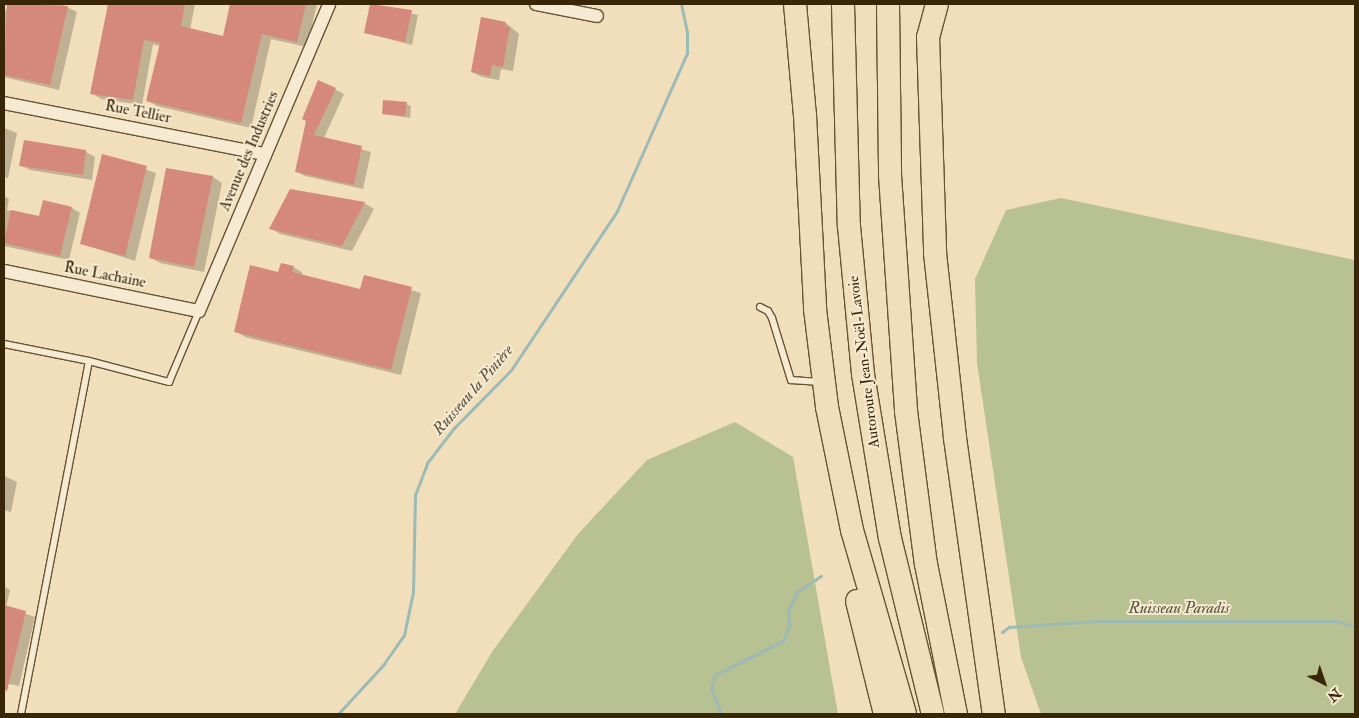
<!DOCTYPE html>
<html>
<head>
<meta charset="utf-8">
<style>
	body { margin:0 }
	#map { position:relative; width:1359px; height:718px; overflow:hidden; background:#f1deba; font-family:"IM FELL Double Pica",serif }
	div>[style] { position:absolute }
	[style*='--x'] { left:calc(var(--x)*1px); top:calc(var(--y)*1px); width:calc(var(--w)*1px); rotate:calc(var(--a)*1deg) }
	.green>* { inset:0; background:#b8c191 }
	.shadow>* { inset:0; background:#0003 }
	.stream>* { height:3px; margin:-1.5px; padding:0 1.5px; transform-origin:1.5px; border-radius:1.5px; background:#9cbbb6 }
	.building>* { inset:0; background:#d5897d }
	.roads { filter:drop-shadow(1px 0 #675334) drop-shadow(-1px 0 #675334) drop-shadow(0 1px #675334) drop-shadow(0 -1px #675334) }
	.lane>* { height:6px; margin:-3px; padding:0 3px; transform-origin:3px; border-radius:3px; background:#f6ead2 }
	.street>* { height:12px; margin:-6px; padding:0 6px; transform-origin:6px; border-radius:6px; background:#f6ead2 }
	.highway>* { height:22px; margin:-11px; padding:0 11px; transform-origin:11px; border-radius:11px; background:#f1deba }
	span { translate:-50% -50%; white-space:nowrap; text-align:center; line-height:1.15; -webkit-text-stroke:4px #f6ead2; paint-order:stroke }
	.street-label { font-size:15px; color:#392507 }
	.water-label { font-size:16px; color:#57523c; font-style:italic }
	.frame { position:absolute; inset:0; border:5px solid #392507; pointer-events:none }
	.north { position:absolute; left:1299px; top:658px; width:50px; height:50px; -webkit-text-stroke:4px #f6ead2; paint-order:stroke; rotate:139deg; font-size:14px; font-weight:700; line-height:20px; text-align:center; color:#392507 }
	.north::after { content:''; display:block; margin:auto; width:18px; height:22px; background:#392507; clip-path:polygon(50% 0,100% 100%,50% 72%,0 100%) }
</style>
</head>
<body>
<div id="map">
	<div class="green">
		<div style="clip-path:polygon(1061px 198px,1355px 260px,1355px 714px,1041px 714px,1021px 657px,977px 363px,975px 279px,1006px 210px)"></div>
		<div style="clip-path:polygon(735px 422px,793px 457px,838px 714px,455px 714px,492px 652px,578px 534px,647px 460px)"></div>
	</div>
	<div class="shadow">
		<div style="clip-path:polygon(8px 4px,61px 4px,77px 12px,59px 90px,4px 77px,4px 15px)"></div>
		<div style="clip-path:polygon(109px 4px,195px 4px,190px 30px,224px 37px,231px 4px,317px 4px,307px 47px,271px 39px,251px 128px,157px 106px,148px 101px,160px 46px,153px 44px,142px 105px,101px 99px,92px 93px)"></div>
		<div style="clip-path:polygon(371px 4px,418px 15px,412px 45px,365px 33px)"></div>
		<div style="clip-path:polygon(506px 23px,519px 34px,513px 71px,501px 69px,499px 80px,482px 77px,472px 72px)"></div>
		<div style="clip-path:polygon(319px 81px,344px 94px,324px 138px,371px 152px,363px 189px,305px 176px,296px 171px)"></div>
		<div style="clip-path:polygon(406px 104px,411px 106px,410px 118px,383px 114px)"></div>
		<div style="clip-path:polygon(4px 128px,17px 133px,8px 178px,4px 177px)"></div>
		<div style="clip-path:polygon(86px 152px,95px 157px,92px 180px,30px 170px,20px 165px)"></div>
		<div style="clip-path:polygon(103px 155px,156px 173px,135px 261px,82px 244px)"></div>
		<div style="clip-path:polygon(213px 177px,222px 183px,204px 272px,160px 263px,151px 258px)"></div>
		<div style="clip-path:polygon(290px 190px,364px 203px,374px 209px,352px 251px,280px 234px,271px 228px)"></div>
		<div style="clip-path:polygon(4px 196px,9px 199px,7px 210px,40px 218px,72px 208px,80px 213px,69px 260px,4px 246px)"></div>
		<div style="clip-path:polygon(293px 267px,302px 272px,302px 276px,361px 291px,365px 276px,421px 293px,401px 375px,245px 337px,235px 331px)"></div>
		<div style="clip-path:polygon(4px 476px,17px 482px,11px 512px,4px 510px)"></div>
		<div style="clip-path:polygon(4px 586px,10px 590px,6px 607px,35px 617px,19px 686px,4px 683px)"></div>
	</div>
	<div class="stream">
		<div style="--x:1002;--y:632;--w:9;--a:-36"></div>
		<div style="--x:1009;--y:627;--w:89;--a:-3.9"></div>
		<div style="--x:1098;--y:621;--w:239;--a:0"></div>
		<div style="--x:1337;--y:621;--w:19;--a:18"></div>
		<div style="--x:338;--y:714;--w:67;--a:-47.4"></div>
		<div style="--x:383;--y:665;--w:37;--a:-55"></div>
		<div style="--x:404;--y:635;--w:44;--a:-78.2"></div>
		<div style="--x:413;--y:592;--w:97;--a:-88.8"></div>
		<div style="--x:415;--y:495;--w:34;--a:-69"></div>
		<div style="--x:427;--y:463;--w:44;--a:-52.4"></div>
		<div style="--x:454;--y:428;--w:81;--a:-45.5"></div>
		<div style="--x:511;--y:370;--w:191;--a:-56.3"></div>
		<div style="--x:617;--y:211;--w:173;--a:-66.1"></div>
		<div style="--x:687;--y:53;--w:21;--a:-90"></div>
		<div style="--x:687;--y:32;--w:29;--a:-102"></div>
		<div style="--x:721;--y:714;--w:28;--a:-111"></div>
		<div style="--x:711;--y:688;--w:14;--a:-73"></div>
		<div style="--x:715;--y:675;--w:76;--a:-26.6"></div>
		<div style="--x:783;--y:641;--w:16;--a:-68"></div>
		<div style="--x:789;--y:626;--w:15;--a:-94"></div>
		<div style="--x:788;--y:611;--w:21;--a:-65"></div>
		<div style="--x:797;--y:592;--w:29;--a:-34"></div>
	</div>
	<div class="building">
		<div style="clip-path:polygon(7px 4px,68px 6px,50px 85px,4px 75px)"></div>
		<div style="clip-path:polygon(108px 4px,185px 4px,181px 26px,223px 36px,230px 4px,306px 4px,297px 42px,262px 34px,241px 123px,146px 101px,160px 43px,144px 40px,133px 100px,90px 94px)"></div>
		<div style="clip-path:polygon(370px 4px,412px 10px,405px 42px,364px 33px)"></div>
		<div style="clip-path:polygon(481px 17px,506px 22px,505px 26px,510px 27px,503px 67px,492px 65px,490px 76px,471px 72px)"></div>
		<div style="clip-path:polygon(318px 80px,336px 88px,314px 135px,362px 146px,354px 185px,295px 172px,306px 121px,302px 119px)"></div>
		<div style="clip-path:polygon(383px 100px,407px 102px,405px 116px,382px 114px)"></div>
		<div style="clip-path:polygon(24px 140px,86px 150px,83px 175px,19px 166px)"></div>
		<div style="clip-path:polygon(102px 154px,147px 166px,125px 256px,80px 244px)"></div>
		<div style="clip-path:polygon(166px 168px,213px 176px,194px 267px,149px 258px)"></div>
		<div style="clip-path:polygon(290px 189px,365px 202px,342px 246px,269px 229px)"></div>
		<div style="clip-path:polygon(43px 200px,72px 207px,60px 256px,4px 243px,11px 210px,39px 216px)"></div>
		<div style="clip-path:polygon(281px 263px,294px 266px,292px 272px,360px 289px,364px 275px,412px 287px,391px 370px,234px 332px,250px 265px,278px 272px)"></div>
		<div style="clip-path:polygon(4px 605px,26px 611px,7px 691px,4px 690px)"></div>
	</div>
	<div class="roads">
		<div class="lane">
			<div style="--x:760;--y:307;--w:9;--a:27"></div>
			<div style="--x:768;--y:311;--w:8;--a:60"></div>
			<div style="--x:772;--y:318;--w:65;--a:73"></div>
			<div style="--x:791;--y:380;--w:29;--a:4"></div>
			<div style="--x:4;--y:344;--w:87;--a:11.3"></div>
			<div style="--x:21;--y:714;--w:359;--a:-79.1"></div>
			<div style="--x:89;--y:361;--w:83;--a:14.7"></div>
			<div style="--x:169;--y:382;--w:77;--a:-67.1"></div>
		</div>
		<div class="street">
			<div style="--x:536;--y:4;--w:62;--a:11.1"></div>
			<div style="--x:4;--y:103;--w:266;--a:11.1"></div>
			<div style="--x:4;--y:271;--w:199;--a:11.6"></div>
			<div style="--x:199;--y:311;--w:333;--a:-67"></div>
		</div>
		<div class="highway">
			<div style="--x:795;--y:4;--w:111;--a:84.9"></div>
			<div style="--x:805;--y:115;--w:194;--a:87"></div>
			<div style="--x:815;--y:309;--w:99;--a:83"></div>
			<div style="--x:827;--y:407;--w:126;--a:78.5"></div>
			<div style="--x:852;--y:530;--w:191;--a:73.9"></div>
			<div style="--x:843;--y:4;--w:222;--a:88.5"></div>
			<div style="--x:849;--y:226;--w:149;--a:84.6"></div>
			<div style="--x:863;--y:374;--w:166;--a:80.7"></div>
			<div style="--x:890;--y:538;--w:181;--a:76.3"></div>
			<div style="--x:888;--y:4;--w:171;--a:89.3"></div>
			<div style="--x:890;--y:175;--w:237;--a:86.1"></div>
			<div style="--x:906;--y:411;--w:154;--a:82.6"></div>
			<div style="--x:926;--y:564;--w:153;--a:78.7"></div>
			<div style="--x:937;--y:4;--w:34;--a:105"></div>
			<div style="--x:928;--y:37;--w:216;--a:88.1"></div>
			<div style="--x:935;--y:253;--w:186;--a:83.8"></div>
			<div style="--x:955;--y:438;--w:279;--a:82"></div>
			<div style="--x:857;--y:601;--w:116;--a:76.1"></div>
		</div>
	</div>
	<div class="street-label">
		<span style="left:138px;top:112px;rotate:11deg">Rue Tellier</span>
		<span style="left:249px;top:151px;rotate:-67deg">Avenue des Industries</span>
		<span style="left:105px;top:275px;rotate:11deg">Rue Lachaine</span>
		<span style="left:864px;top:362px;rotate:-97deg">Autoroute Jean-Noël-Lavoie</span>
	</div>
	<div class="water-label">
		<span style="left:473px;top:390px;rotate:-49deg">Ruisseau la Pinière</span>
		<span style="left:1179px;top:608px">Ruisseau Paradis</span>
	</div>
	<div class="frame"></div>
	<div class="north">N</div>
</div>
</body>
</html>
